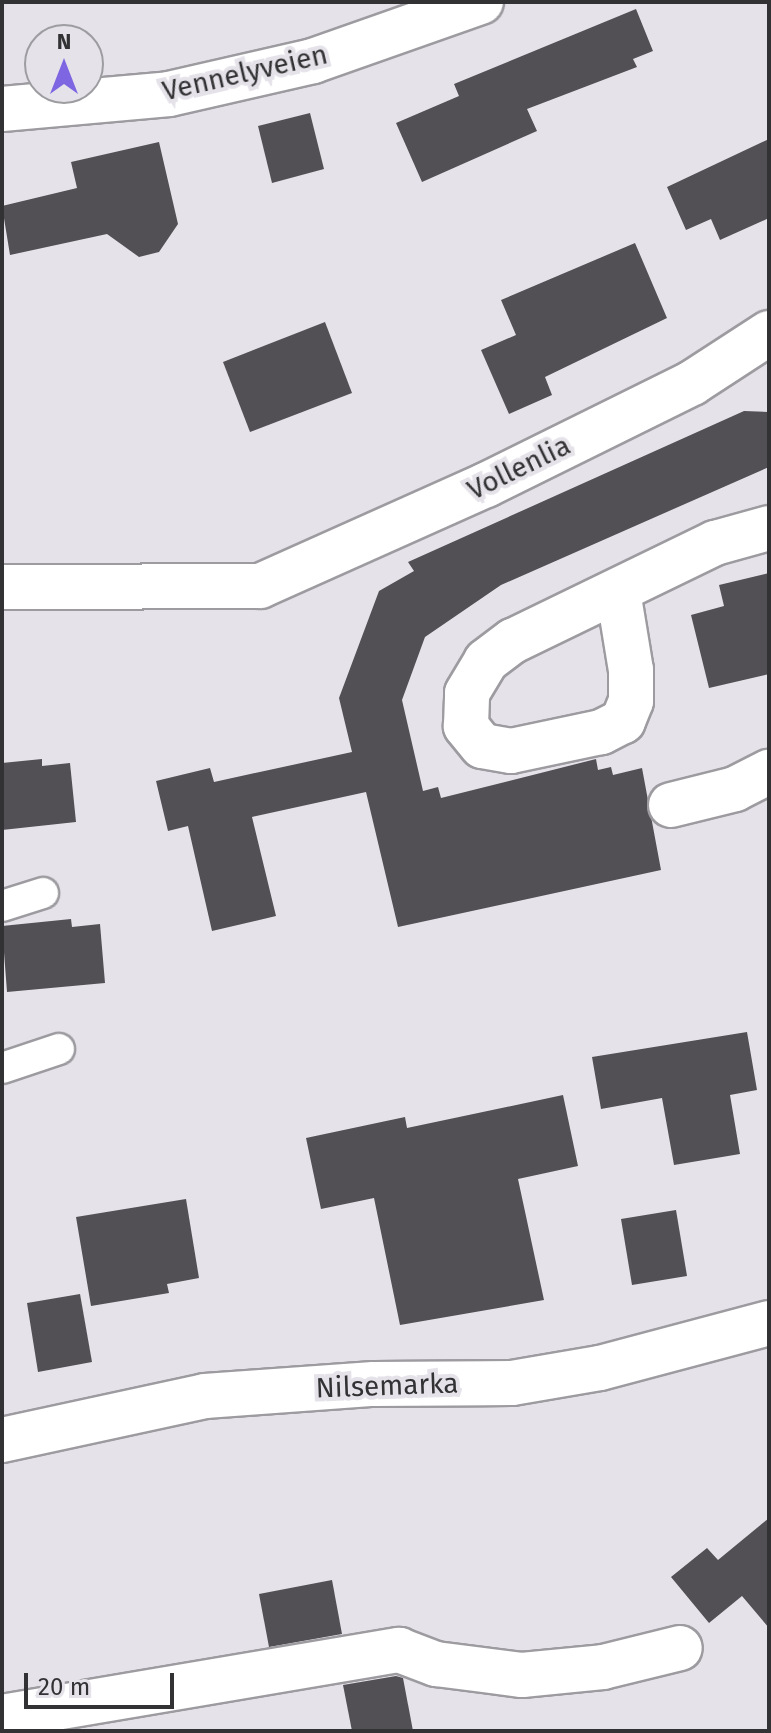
<!DOCTYPE html>
<html>
<head>
<meta charset="utf-8">
<style>
	body { margin:0 }
	#map { position:relative; width:771px; height:1733px; overflow:hidden; background:#e5e3e9; font-family:"Fira Sans",sans-serif }
	div>[style] { position:absolute }
	[style*='--x'] { left:calc(var(--x)*1px); top:calc(var(--y)*1px); width:calc(var(--w)*1px); rotate:calc(var(--a)*1deg) }
	.building>* { inset:0; background:#525055 }
	.roads { filter:drop-shadow(2px 0 #9d9ba0) drop-shadow(-2px 0 #9d9ba0) drop-shadow(0 2px #9d9ba0) drop-shadow(0 -2px #9d9ba0) }
	.lane>* { height:30px; margin:-15px; padding:0 15px; transform-origin:15px; border-radius:15px; background:#fff }
	.street>* { height:44px; margin:-22px; padding:0 22px; transform-origin:22px; border-radius:22px; background:#fff }
	span { translate:-50% -50%; white-space:nowrap; text-align:center; line-height:1.15; -webkit-text-stroke:8px #e5e3e9; paint-order:stroke }
	.street-label { font-size:28px; color:#323133 }
	.frame { position:absolute; inset:0; border:4px solid #323133; pointer-events:none }
	.north { position:absolute; left:24px; top:24px; width:80px; height:80px; box-sizing:border-box; background:#e5e3e9; border:2px solid #9d9ca0; border-radius:50%; rotate:0deg; font-size:22px; font-weight:700; line-height:32px; text-align:center; color:#323133 }
	.north::after { content:''; display:block; margin:auto; width:28px; height:36px; background:#7e65e1; clip-path:polygon(50% 0,100% 100%,50% 72%,0 100%) }
	.scale { position:absolute; left:24px; top:1673px; width:150px; height:36px; box-sizing:border-box; border:4px solid #323133; border-top:0; padding-left:10px; font-size:24px; line-height:28px; white-space:nowrap; color:#323133; -webkit-text-stroke:6px #e5e3e9; paint-order:stroke }
</style>
</head>
<body>
<div id="map">
	<div class="building">
		<div style="clip-path:polygon(636px 9px,653px 51px,633px 59px,637px 67px,527px 109px,537px 131px,422px 182px,396px 123px,459px 96px,454px 84px)"></div>
		<div style="clip-path:polygon(310px 113px,324px 169px,272px 183px,258px 126px)"></div>
		<div style="clip-path:polygon(769px 139px,769px 218px,720px 240px,711px 219px,686px 230px,667px 187px)"></div>
		<div style="clip-path:polygon(159px 142px,178px 224px,159px 252px,139px 257px,107px 234px,10px 255px,2px 206px,77px 188px,71px 162px)"></div>
		<div style="clip-path:polygon(635px 243px,667px 318px,545px 377px,552px 395px,509px 414px,481px 350px,516px 335px,501px 300px)"></div>
		<div style="clip-path:polygon(325px 322px,352px 393px,250px 432px,223px 362px)"></div>
		<div style="clip-path:polygon(744px 411px,769px 412px,769px 467px,501px 585px,425px 637px,402px 700px,423px 791px,438px 787px,441px 798px,596px 759px,598px 770px,611px 767px,613px 775px,642px 768px,661px 870px,398px 927px,366px 792px,252px 817px,276px 916px,212px 931px,188px 826px,168px 831px,156px 781px,210px 768px,214px 782px,352px 752px,339px 698px,379px 591px,414px 571px,408px 562px)"></div>
		<div style="clip-path:polygon(769px 573px,769px 674px,709px 688px,691px 615px,724px 606px,719px 585px)"></div>
		<div style="clip-path:polygon(42px 759px,42px 766px,70px 763px,76px 822px,2px 830px,2px 763px)"></div>
		<div style="clip-path:polygon(71px 919px,72px 927px,100px 924px,105px 983px,7px 992px,2px 926px)"></div>
		<div style="clip-path:polygon(747px 1032px,757px 1090px,730px 1095px,740px 1154px,674px 1165px,662px 1098px,601px 1109px,592px 1057px)"></div>
		<div style="clip-path:polygon(563px 1095px,578px 1166px,518px 1179px,544px 1300px,400px 1325px,374px 1198px,321px 1209px,306px 1138px,405px 1117px,407px 1128px)"></div>
		<div style="clip-path:polygon(186px 1199px,199px 1278px,167px 1284px,169px 1293px,91px 1306px,76px 1217px)"></div>
		<div style="clip-path:polygon(676px 1210px,687px 1276px,632px 1285px,621px 1219px)"></div>
		<div style="clip-path:polygon(80px 1294px,92px 1362px,38px 1372px,27px 1303px)"></div>
		<div style="clip-path:polygon(769px 1518px,769px 1628px,742px 1596px,709px 1623px,671px 1577px,707px 1548px,718px 1560px)"></div>
		<div style="clip-path:polygon(332px 1580px,342px 1634px,269px 1647px,259px 1594px)"></div>
		<div style="clip-path:polygon(396px 1676px,403px 1678px,413px 1731px,352px 1731px,343px 1685px)"></div>
	</div>
	<div class="roads">
		<div class="lane">
			<div style="--x:2;--y:906;--w:43;--a:-17.6"></div>
			<div style="--x:2;--y:1068;--w:60;--a:-18.4"></div>
		</div>
		<div class="street">
			<div style="--x:2;--y:109;--w:168;--a:-5.1"></div>
			<div style="--x:169;--y:94;--w:148;--a:-12.9"></div>
			<div style="--x:313;--y:61;--w:178;--a:-19.4"></div>
			<div style="--x:2;--y:587;--w:258;--a:-0.2"></div>
			<div style="--x:260;--y:586;--w:248;--a:-24.1"></div>
			<div style="--x:486;--y:485;--w:230;--a:-26.3"></div>
			<div style="--x:692;--y:383;--w:92;--a:-33"></div>
			<div style="--x:618;--y:591;--w:80;--a:80.7"></div>
			<div style="--x:631;--y:670;--w:31;--a:90"></div>
			<div style="--x:631;--y:701;--w:22;--a:112"></div>
			<div style="--x:623;--y:721;--w:25;--a:153"></div>
			<div style="--x:601;--y:732;--w:92;--a:168.1"></div>
			<div style="--x:511;--y:751;--w:29;--a:-170"></div>
			<div style="--x:482;--y:746;--w:26;--a:-129"></div>
			<div style="--x:466;--y:726;--w:33;--a:-88"></div>
			<div style="--x:467;--y:693;--w:37;--a:-59"></div>
			<div style="--x:486;--y:661;--w:34;--a:-37"></div>
			<div style="--x:513;--y:641;--w:225;--a:-25.9"></div>
			<div style="--x:715;--y:543;--w:56;--a:-15.5"></div>
			<div style="--x:671;--y:805;--w:66;--a:-14"></div>
			<div style="--x:735;--y:789;--w:38;--a:-27"></div>
			<div style="--x:2;--y:1440;--w:208;--a:-12.2"></div>
			<div style="--x:205;--y:1396;--w:169;--a:-4.1"></div>
			<div style="--x:374;--y:1384;--w:138;--a:-0.4"></div>
			<div style="--x:512;--y:1383;--w:89;--a:-9.7"></div>
			<div style="--x:600;--y:1368;--w:175;--a:-14.9"></div>
			<div style="--x:2;--y:1717;--w:403;--a:-9.6"></div>
			<div style="--x:399;--y:1650;--w:40;--a:21"></div>
			<div style="--x:436;--y:1664;--w:87;--a:7.3"></div>
			<div style="--x:522;--y:1675;--w:81;--a:-5.6"></div>
			<div style="--x:603;--y:1667;--w:79;--a:-13.9"></div>
		</div>
	</div>
	<div class="street-label">
		<span style="left:245px;top:73px;rotate:-13deg">Vennelyveien</span>
		<span style="left:519px;top:468px;rotate:-26deg">Vollenlia</span>
		<span style="left:387px;top:1386px;rotate:-2deg">Nilsemarka</span>
	</div>
	<div class="frame"></div>
	<div class="north">N</div>
	<div class="scale">20 m</div>
</div>
</body>
</html>
